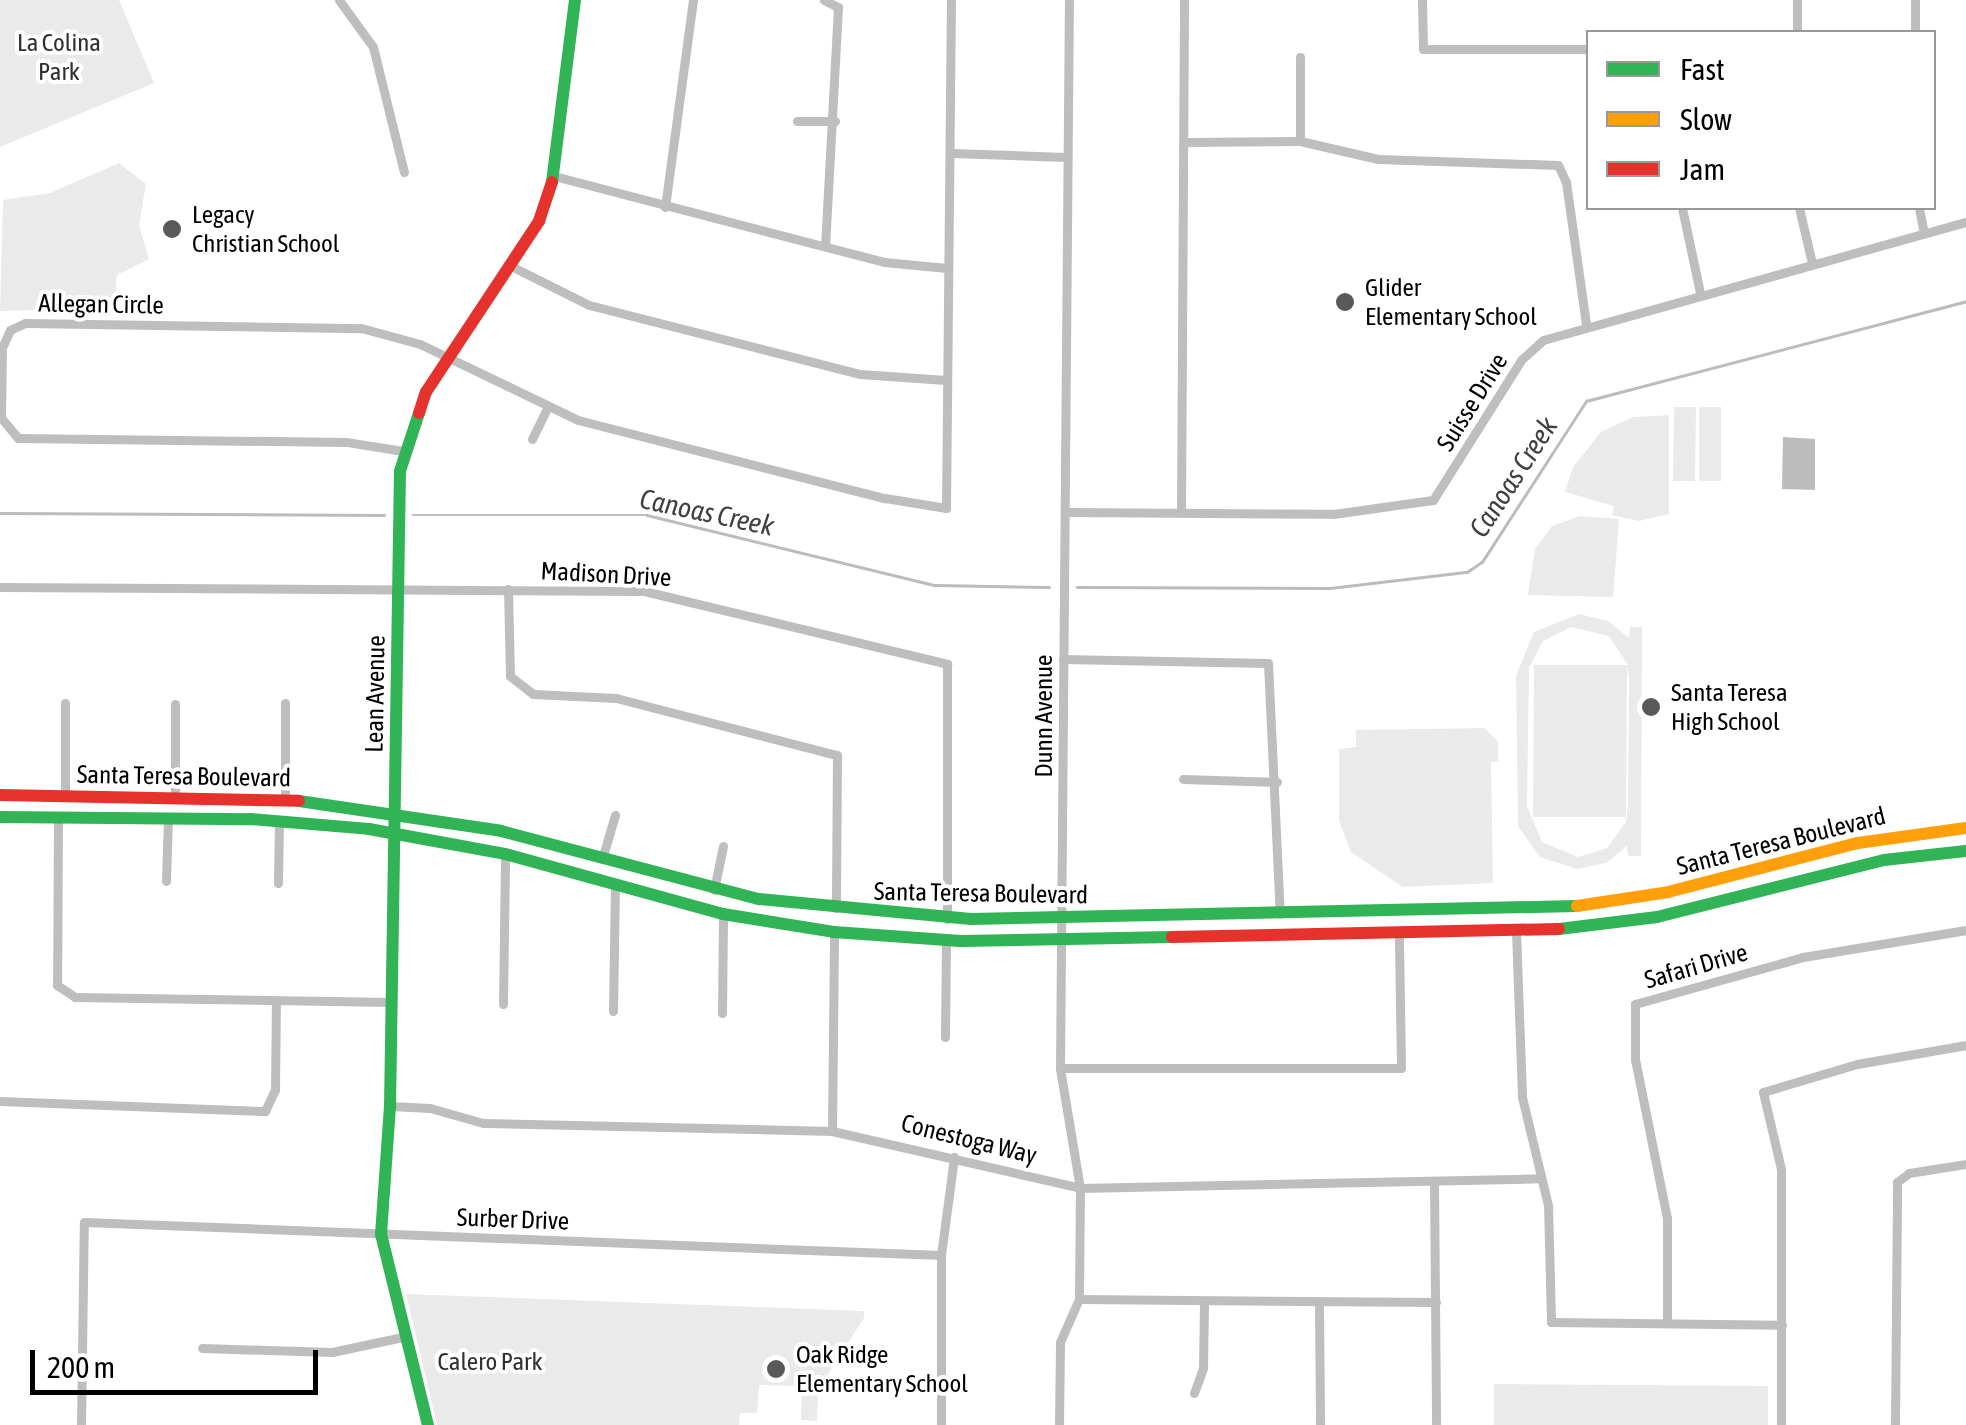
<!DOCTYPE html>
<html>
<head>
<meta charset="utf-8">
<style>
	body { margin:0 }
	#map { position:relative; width:1966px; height:1425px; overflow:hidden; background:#fff; font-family:"Asap Condensed",sans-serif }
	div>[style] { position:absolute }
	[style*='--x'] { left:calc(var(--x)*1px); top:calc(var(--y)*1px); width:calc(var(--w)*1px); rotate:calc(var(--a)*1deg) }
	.green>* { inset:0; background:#eaeaea }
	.water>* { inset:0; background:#bcbcbc }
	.stream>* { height:2.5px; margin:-1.25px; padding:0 1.25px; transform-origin:1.25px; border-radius:1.25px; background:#bcbcbc }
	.street>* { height:9px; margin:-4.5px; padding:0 4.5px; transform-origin:4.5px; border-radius:4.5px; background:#bebebe }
	.fast>* { height:12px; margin:-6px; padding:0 6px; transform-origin:6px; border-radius:6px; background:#30b455 }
	.slow>* { height:12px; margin:-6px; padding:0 6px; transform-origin:6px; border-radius:6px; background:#ff9f0a }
	.jam>* { height:12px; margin:-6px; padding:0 6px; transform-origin:6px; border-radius:6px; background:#e5322d }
	.dots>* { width:28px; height:28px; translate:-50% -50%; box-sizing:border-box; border:5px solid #fff; border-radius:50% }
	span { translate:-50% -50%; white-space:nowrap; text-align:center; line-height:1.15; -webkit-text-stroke:8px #fff; paint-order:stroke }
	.park-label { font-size:25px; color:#2f2f2f }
	.poi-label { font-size:25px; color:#000 }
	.left { translate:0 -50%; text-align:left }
	.street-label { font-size:25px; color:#000 }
	.water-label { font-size:28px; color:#404040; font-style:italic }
	.legend { position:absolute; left:1586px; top:30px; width:350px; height:180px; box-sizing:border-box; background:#fff; border:2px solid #999; margin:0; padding:12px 18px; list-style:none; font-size:30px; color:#000 }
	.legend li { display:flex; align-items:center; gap:20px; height:50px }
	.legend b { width:50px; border:2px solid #999 }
	.scale { position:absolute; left:30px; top:1350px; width:288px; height:45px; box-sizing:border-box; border:5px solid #000; border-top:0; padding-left:12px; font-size:30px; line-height:35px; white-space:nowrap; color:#000; -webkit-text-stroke:8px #fff; paint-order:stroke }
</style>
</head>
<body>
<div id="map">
	<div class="green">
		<div style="clip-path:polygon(0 0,119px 0,154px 83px,0 147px)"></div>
		<div style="clip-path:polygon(119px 163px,146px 184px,139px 225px,149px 259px,117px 275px,114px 308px,0 311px,3px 200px,50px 193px)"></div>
		<div style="clip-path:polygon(1674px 407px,1696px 407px,1695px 481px,1673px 481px)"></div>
		<div style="clip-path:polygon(1699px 407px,1721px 407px,1721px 481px,1699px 481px)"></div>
		<div style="clip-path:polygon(1669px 415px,1669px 514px,1639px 521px,1612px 515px,1614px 506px,1565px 492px,1573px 467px,1601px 432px,1633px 417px)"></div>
		<div style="clip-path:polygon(1580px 516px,1619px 519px,1613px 597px,1528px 595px,1535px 549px,1552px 526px)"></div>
		<div style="clip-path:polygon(evenodd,1579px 614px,1608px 621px,1629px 638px,1630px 627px,1642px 627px,1641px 856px,1628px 856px,1627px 846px,1606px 863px,1577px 869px,1540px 857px,1518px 826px,1516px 676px,1534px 632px,1579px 614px,1571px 627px,1609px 636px,1628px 665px,1534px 665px,1533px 817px,1626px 817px,1627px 666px,1629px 677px,1628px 807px,1626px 822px,1607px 848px,1578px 857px,1542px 842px,1527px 806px,1529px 668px,1543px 641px,1571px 627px)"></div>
		<div style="clip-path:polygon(1485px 728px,1498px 742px,1498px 761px,1491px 762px,1493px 883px,1403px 887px,1351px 852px,1339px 821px,1339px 749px,1356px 747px,1356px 730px)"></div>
		<div style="clip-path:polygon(406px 1294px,864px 1311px,864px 1318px,820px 1386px,808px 1387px,818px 1388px,817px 1421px,801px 1420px,802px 1386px,759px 1385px,757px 1413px,740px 1413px,739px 1425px,437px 1425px)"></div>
		<div style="clip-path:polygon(1494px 1384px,1768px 1386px,1768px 1425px,1494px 1425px)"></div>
	</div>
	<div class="water">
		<div style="clip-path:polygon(1783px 437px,1815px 439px,1815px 490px,1782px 489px)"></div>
	</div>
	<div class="stream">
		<div style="--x:0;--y:513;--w:384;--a:0.3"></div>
		<div style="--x:413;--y:515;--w:234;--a:0"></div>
		<div style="--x:647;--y:515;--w:296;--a:13.7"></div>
		<div style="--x:935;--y:585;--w:114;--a:1"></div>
		<div style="--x:1077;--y:587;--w:253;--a:0.2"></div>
		<div style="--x:1330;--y:588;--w:138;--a:-6.7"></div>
		<div style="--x:1467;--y:572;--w:18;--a:-34"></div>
		<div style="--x:1482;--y:562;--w:192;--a:-57.1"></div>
		<div style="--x:1586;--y:401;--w:393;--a:-14.7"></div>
	</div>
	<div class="street">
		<div style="--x:339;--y:0;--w:58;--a:54.1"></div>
		<div style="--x:373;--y:47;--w:129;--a:76.1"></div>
		<div style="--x:824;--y:0;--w:16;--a:27"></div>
		<div style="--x:838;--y:7;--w:239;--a:93.1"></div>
		<div style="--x:1422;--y:0;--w:49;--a:88.8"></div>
		<div style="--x:1423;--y:49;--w:165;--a:0"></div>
		<div style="--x:1797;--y:0;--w:32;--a:90"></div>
		<div style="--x:1915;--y:0;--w:32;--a:90"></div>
		<div style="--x:1300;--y:57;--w:84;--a:90"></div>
		<div style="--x:797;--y:121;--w:38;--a:0"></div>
		<div style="--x:1185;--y:142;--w:115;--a:-0.5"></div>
		<div style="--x:1300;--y:141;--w:80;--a:13"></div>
		<div style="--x:1378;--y:159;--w:180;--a:1.9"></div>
		<div style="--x:1558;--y:165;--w:19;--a:65"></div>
		<div style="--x:1566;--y:182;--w:144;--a:82"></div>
		<div style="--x:952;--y:153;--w:114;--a:2"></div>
		<div style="--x:554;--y:176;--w:341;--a:14.6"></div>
		<div style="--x:884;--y:262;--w:63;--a:5.4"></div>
		<div style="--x:665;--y:207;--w:209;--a:-82.3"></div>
		<div style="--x:1682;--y:208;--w:87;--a:78"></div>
		<div style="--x:1799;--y:208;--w:57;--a:76.7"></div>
		<div style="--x:1919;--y:208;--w:25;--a:79"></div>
		<div style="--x:513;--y:267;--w:85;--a:26.6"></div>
		<div style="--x:589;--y:305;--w:280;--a:14.3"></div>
		<div style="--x:860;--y:374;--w:86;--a:4"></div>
		<div style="--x:532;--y:439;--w:32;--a:-64"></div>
		<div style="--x:403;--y:451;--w:58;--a:-171"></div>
		<div style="--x:346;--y:442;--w:328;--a:-179.3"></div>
		<div style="--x:18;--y:438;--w:26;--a:-130"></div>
		<div style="--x:1;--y:418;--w:70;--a:-89.2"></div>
		<div style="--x:2;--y:348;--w:20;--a:-66"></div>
		<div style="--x:10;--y:330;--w:17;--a:-25"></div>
		<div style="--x:25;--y:323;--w:336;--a:0.9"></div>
		<div style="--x:361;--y:328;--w:61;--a:15.2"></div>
		<div style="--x:420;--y:344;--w:175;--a:25.7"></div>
		<div style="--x:578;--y:420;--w:317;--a:14.3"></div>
		<div style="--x:885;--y:498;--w:62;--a:9.3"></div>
		<div style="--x:946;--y:508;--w:508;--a:-89.44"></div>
		<div style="--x:1067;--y:512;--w:266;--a:0.4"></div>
		<div style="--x:1333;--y:514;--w:101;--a:-8"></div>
		<div style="--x:1433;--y:500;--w:165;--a:-57.8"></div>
		<div style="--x:1521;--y:360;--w:30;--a:-42"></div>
		<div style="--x:1543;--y:340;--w:439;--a:-15.6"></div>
		<div style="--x:1181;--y:512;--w:512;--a:-89.66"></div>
		<div style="--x:0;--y:587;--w:644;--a:0.36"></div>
		<div style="--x:644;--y:591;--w:312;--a:13.5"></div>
		<div style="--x:947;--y:664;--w:255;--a:90"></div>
		<div style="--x:508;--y:589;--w:87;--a:88.7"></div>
		<div style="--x:510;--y:676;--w:29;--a:38"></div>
		<div style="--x:533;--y:694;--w:83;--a:2.8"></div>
		<div style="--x:616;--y:698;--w:228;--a:14.5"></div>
		<div style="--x:837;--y:755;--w:153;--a:90.4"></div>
		<div style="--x:1063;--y:659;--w:205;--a:1.1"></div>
		<div style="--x:1268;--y:663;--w:251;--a:87.3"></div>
		<div style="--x:65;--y:703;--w:93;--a:90"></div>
		<div style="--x:1183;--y:779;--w:94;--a:1.8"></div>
		<div style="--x:175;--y:797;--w:93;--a:-90"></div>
		<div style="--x:285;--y:799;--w:96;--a:-90"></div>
		<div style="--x:58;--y:817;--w:168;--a:90.3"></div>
		<div style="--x:57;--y:985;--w:22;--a:34"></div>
		<div style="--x:75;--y:997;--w:316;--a:0.9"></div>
		<div style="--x:602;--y:859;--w:46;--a:-73.5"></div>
		<div style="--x:166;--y:881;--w:63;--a:-88.2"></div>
		<div style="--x:278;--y:883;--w:62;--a:-89.1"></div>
		<div style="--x:714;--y:890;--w:45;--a:-78.4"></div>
		<div style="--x:1516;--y:932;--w:165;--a:87.9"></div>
		<div style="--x:1522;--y:1097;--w:111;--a:76.5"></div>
		<div style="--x:1548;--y:1205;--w:117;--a:88.5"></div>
		<div style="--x:1551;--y:1322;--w:231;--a:0.7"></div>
		<div style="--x:503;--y:1004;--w:150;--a:-89.2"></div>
		<div style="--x:613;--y:1011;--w:126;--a:-89.1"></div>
		<div style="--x:722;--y:1013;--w:99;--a:-89.4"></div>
		<div style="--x:945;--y:1037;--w:96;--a:-89.4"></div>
		<div style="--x:1060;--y:1068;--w:341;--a:0"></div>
		<div style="--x:1401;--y:1068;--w:134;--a:-90.9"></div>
		<div style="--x:0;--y:1101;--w:265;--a:2.2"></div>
		<div style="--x:265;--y:1111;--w:23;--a:-65"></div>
		<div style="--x:275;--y:1090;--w:89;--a:-89.4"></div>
		<div style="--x:390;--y:1106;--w:40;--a:2.9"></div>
		<div style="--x:430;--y:1108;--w:55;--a:15.8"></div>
		<div style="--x:483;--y:1123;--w:349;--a:1.3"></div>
		<div style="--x:832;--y:1131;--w:254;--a:12.9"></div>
		<div style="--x:1080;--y:1188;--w:460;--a:-1.2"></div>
		<div style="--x:832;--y:1131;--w:199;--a:-89.4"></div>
		<div style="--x:1434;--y:1183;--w:242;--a:89.5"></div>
		<div style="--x:1079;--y:1299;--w:357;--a:0.5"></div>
		<div style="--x:1319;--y:1304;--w:121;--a:89.5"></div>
		<div style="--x:1667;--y:1323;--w:105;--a:-90"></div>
		<div style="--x:1667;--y:1218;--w:161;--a:-101.4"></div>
		<div style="--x:1635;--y:1060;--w:56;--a:-90"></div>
		<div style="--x:1635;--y:1004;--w:174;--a:-15.6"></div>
		<div style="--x:1803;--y:957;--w:165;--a:-9.4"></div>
		<div style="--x:202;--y:1348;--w:130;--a:1.8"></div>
		<div style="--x:332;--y:1352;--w:77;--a:-12"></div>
		<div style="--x:1194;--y:1393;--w:27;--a:-70"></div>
		<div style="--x:1203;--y:1368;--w:66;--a:-89.1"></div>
		<div style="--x:81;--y:1425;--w:203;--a:-89.2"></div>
		<div style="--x:84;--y:1222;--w:858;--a:2.21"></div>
		<div style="--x:941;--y:1425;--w:170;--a:-90"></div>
		<div style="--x:941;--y:1255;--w:99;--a:-82.4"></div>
		<div style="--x:1059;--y:1425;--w:83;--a:-89.3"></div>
		<div style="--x:1060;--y:1342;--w:47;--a:-66.2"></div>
		<div style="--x:1079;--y:1299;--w:111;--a:-89.5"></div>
		<div style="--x:1080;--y:1188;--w:122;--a:-99.5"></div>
		<div style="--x:1060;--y:1068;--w:1068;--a:-89.52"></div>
		<div style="--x:1781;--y:1425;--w:256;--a:-90"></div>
		<div style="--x:1781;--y:1169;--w:79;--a:-103.2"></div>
		<div style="--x:1763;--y:1092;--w:98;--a:-16.6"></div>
		<div style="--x:1857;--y:1064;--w:111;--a:-9.9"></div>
		<div style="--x:1895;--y:1425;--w:243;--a:-89.5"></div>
		<div style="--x:1897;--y:1182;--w:15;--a:-37"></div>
		<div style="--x:1909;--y:1173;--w:58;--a:-9"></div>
	</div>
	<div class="fast">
		<div style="--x:552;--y:182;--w:183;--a:-82.8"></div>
		<div style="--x:419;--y:413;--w:61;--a:108.1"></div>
		<div style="--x:400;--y:471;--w:635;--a:90.9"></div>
		<div style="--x:390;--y:1106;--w:128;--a:94"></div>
		<div style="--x:381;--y:1234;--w:197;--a:76.2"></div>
		<div style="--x:299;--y:801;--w:204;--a:8.4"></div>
		<div style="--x:501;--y:831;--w:267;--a:14.8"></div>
		<div style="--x:759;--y:899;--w:213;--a:5.4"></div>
		<div style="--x:971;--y:919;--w:606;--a:-1.23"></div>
		<div style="--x:0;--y:817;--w:251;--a:0.5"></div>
		<div style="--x:251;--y:819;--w:118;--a:4.8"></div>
		<div style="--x:369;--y:829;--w:138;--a:10.4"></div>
		<div style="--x:505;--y:854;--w:226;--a:15.4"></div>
		<div style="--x:723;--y:914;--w:112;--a:9.2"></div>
		<div style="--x:834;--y:932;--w:127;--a:4.1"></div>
		<div style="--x:961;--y:941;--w:211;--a:-1.1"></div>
		<div style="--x:1559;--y:929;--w:99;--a:-7"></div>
		<div style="--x:1657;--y:917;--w:234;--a:-14.1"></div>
		<div style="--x:1884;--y:860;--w:82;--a:-6.3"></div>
	</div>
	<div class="slow">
		<div style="--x:1577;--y:906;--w:92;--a:-8.7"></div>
		<div style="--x:1668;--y:892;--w:196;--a:-14.5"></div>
		<div style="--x:1858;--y:843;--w:109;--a:-7.9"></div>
	</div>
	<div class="jam">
		<div style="--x:419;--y:413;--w:22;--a:-72"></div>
		<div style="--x:426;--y:392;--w:205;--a:-56.5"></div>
		<div style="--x:539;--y:221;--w:41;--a:-71.6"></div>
		<div style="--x:0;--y:795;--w:299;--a:1.1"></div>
		<div style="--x:1172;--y:937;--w:387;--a:-1.2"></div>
	</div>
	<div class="dots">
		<div style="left:172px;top:229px;background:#595959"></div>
		<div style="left:1345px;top:302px;background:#595959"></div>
		<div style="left:1651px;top:707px;background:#595959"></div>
		<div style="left:776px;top:1369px;background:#595959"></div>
	</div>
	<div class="park-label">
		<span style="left:59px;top:57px">La Colina<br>Park</span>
		<span style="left:490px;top:1361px">Calero Park</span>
	</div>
	<div class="poi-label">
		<span class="left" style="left:192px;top:229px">Legacy<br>Christian School</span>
		<span class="left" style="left:1365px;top:302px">Glider<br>Elementary School</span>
		<span class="left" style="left:1671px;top:707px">Santa Teresa<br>High School</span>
		<span class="left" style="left:796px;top:1369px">Oak Ridge<br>Elementary School</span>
	</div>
	<div class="street-label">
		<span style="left:101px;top:304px;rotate:1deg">Allegan Circle</span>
		<span style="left:1472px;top:402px;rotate:-58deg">Suisse Drive</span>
		<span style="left:606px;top:574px;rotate:3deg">Madison Drive</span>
		<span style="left:375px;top:694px;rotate:-89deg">Lean Avenue</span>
		<span style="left:1043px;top:716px;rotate:-90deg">Dunn Avenue</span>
		<span style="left:184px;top:776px;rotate:1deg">Santa Teresa Boulevard</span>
		<span style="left:1781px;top:841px;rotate:-14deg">Santa Teresa Boulevard</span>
		<span style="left:981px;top:893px;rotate:1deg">Santa Teresa Boulevard</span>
		<span style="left:1696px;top:966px;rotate:-16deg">Safari Drive</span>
		<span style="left:969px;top:1139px;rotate:14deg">Conestoga Way</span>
		<span style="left:513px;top:1219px;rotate:2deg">Surber Drive</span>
	</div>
	<div class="water-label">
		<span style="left:1513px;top:477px;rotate:-57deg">Canoas Creek</span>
		<span style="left:707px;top:512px;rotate:12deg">Canoas Creek</span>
	</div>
	<ul class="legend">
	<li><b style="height:12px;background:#30b455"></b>Fast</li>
	<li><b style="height:12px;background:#ff9f0a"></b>Slow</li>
	<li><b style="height:12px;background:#e5322d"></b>Jam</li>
	</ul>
	<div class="scale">200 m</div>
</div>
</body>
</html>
